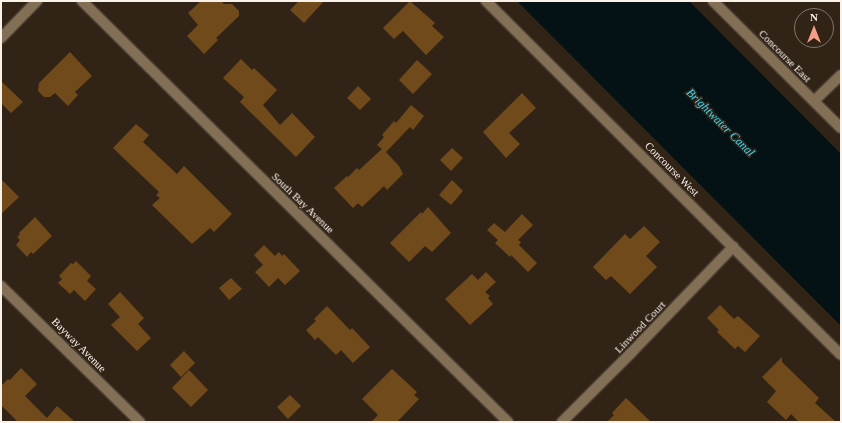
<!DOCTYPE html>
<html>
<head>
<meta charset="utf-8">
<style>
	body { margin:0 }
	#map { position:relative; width:842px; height:423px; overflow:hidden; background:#312417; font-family:"Times New Roman",serif }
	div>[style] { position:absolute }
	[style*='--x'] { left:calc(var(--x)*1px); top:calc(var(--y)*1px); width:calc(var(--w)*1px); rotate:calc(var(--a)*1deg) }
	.water>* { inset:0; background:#051215 }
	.building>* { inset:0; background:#714a1c }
	.roads { filter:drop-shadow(1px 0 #4d4134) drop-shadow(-1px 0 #4d4134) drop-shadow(0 1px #4d4134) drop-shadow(0 -1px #4d4134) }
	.minor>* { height:10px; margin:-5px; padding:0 5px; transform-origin:5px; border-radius:5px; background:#826f55 }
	span { translate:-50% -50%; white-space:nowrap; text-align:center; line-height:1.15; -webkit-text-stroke:3px #312417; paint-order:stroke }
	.street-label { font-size:11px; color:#faf1e8 }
	.water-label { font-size:12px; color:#35d6f2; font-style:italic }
	.frame { position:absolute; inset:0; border:2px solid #faf1e8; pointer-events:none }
	.north { position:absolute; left:794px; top:8px; width:40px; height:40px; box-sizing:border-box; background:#312417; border:1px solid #81766b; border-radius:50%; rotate:0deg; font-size:11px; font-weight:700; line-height:16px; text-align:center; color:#faf1e8 }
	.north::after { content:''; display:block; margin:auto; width:14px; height:18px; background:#f49e8a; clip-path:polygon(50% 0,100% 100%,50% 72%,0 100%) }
</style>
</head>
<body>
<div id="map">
	<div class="water">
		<div style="clip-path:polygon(517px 1px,689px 1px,841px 154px,841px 326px)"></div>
	</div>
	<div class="building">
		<div style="clip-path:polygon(201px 1px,221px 1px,224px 4px,232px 4px,239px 11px,239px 16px,216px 38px,218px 40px,204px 54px,187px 36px,198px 25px,188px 13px)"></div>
		<div style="clip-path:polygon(299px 1px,324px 1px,304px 23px,290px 10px)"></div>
		<div style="clip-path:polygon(410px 1px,435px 23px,432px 26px,444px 37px,426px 55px,403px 31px,394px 39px,383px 28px)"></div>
		<div style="clip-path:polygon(70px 52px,92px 76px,75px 92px,78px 95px,68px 106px,55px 93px,50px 97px,44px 97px,38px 91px,39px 83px)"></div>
		<div style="clip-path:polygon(241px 59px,252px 70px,254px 68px,277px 90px,263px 105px,280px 125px,292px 113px,315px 137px,296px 157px,240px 102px,244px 97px,223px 78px)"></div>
		<div style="clip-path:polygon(417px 60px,432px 74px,413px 94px,399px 80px)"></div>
		<div style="clip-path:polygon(1px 81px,23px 102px,11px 113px,1px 103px)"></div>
		<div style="clip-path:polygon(358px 86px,371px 99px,360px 110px,347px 98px)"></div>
		<div style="clip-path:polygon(522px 93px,536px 108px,509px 133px,520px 144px,506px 158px,483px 132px)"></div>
		<div style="clip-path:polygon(411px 105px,424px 116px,413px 130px,410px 127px,386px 152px,399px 166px,403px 174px,387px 190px,384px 186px,362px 207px,358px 203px,353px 208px,334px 188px,347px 176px,348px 177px,357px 168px,359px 170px,382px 149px,377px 145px,384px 137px,382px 135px,394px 121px,396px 123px)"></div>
		<div style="clip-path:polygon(136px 124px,149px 135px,143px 142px,177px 174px,184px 166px,232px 214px,214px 232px,210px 228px,192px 244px,152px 205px,160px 198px,156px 195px,159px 192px,113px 148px)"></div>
		<div style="clip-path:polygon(452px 148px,463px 158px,451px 171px,440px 160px)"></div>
		<div style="clip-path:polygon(1px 179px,19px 197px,1px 214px)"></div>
		<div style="clip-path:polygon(452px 180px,463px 191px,451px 205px,439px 195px)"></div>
		<div style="clip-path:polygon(428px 207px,451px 233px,432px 252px,425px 246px,409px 262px,390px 243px,421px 212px,422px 214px)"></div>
		<div style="clip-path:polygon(522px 214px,533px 225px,518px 240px,521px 242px,519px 245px,537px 263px,528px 272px,511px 255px,510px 257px,495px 243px,498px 240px,487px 230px,494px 223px,505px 232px)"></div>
		<div style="clip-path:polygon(35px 217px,52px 236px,33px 254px,31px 252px,27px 257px,16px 245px,20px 240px,17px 237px,20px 234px,19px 233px)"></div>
		<div style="clip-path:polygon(644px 226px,660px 242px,646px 256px,657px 267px,630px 294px,611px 276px,606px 280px,593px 267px,625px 234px,630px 239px)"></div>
		<div style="clip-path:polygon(264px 245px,275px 256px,279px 252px,282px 256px,284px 254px,300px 271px,285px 285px,278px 278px,269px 287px,255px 272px,263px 265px,254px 255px)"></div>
		<div style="clip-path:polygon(76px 261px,91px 276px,87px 281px,96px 289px,85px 301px,74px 290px,70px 294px,58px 283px,62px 279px,59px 276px,71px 263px,73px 264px)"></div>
		<div style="clip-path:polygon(486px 272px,496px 282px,485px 292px,490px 296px,488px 298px,493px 304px,470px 325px,445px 299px,472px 274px,478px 280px)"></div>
		<div style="clip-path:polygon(231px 278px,242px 289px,229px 300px,219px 288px)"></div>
		<div style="clip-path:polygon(120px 292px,144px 318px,138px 324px,151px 338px,137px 351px,111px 325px,120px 317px,108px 304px)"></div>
		<div style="clip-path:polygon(720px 305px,734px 319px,738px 316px,760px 336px,745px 352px,738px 346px,735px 349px,717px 332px,719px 330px,707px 318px)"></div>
		<div style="clip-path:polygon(327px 306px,350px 330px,352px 328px,370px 347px,353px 363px,341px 350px,336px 355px,318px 337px,315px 340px,306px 330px,316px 321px,314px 319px)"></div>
		<div style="clip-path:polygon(184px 351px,195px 363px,181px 377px,170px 365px)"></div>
		<div style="clip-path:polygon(782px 357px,782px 362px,819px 398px,815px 403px,836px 422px,799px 422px,791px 414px,786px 420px,767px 402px,776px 391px,762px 377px)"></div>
		<div style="clip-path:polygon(21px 368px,37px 384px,25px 396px,47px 418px,57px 406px,75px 422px,18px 422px,1px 405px,1px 386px,8px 379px,10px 380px)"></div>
		<div style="clip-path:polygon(392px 369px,417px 392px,414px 395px,419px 399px,397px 422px,371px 422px,378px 415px,362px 399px)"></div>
		<div style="clip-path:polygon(189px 370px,208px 390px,191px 407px,172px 388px)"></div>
		<div style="clip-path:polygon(290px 395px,301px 406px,288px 419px,277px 407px)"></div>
		<div style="clip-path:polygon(626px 398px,651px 422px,607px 422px,614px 415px,612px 413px)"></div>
	</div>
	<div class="roads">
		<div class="minor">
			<div style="--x:82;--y:1;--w:599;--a:44.66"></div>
			<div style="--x:486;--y:1;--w:501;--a:44.92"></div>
			<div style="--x:713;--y:1;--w:180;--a:44.8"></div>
			<div style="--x:1;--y:38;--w:52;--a:-45.8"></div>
			<div style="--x:814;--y:101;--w:37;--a:-44"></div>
			<div style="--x:1;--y:286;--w:194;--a:44.4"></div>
			<div style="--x:562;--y:422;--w:96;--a:-45"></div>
			<div style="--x:630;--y:354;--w:149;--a:-46.1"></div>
		</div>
	</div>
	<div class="street-label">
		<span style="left:785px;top:56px;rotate:45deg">Concourse East</span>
		<span style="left:672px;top:169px;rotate:45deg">Concourse West</span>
		<span style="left:303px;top:203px;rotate:44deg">South Bay Avenue</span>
		<span style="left:640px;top:327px;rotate:-46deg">Linwood Court</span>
		<span style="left:79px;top:345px;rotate:45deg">Bayway Avenue</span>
	</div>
	<div class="water-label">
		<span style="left:720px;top:123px;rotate:45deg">Brightwater Canal</span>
	</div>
	<div class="frame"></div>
	<div class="north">N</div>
</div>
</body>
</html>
